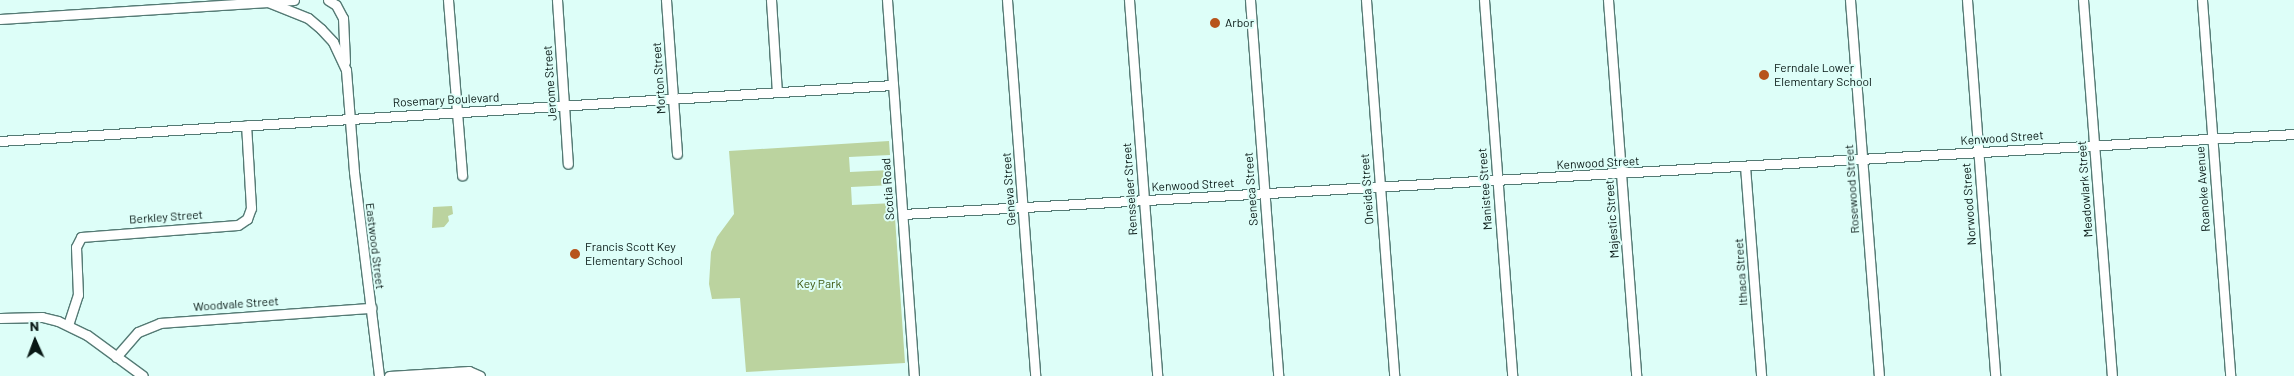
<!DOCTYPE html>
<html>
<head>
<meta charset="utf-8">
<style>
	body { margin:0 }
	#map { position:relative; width:2294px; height:376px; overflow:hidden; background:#ddfef8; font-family:Barlow,sans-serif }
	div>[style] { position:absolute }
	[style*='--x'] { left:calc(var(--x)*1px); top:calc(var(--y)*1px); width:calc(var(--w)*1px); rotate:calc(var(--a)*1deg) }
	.green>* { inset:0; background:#bbd39f }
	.roads { filter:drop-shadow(1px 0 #547a74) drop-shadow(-1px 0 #547a74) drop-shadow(0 1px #547a74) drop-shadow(0 -1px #547a74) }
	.minor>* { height:9px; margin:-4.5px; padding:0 4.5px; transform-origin:4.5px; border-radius:4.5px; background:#fff }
	.dots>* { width:14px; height:14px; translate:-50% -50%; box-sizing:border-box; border:2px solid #ddfef8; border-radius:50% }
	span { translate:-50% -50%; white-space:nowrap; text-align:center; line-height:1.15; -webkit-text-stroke:4px #ddfef8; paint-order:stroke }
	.poi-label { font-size:12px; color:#081815 }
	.left { translate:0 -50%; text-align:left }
	.street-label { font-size:12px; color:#081815 }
	.park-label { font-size:12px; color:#3b550c }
	.north { position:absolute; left:10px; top:316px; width:50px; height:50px; -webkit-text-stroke:4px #ddfef8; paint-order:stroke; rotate:358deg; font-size:14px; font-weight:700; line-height:20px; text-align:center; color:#081815 }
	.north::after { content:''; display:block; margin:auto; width:18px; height:22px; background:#081815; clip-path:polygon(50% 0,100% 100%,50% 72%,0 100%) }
</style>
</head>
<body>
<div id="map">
	<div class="green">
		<div style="clip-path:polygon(889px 141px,890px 155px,849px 157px,850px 172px,891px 170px,892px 185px,851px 187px,852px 205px,894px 203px,905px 363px,746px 372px,740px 298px,712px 299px,709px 284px,711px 252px,717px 237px,734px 214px,729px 151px)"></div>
		<div style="clip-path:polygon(452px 206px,453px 214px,448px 216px,449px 221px,444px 227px,432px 228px,433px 207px)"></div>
	</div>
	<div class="roads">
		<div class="minor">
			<div style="--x:328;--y:0;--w:9;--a:32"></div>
			<div style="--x:336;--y:5;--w:15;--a:62"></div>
			<div style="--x:343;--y:18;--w:44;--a:87.4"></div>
			<div style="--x:448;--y:0;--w:176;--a:85.4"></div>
			<div style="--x:557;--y:0;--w:164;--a:86.2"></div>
			<div style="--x:666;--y:0;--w:154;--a:85.9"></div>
			<div style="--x:771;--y:0;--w:92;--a:86.3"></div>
			<div style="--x:887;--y:0;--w:377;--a:85.9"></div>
			<div style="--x:1007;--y:0;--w:377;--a:85.7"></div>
			<div style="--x:1129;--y:0;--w:377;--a:85.7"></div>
			<div style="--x:1250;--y:0;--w:377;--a:85.7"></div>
			<div style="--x:1366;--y:0;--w:377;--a:85.7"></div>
			<div style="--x:1484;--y:0;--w:377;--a:85.7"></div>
			<div style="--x:1608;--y:0;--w:377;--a:85.7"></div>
			<div style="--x:1850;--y:0;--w:377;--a:85.6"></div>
			<div style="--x:1967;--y:0;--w:377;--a:85.7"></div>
			<div style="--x:2083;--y:0;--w:377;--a:85.6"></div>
			<div style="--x:2202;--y:0;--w:377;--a:85.7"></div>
			<div style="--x:274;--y:1;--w:20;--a:-3"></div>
			<div style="--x:0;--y:19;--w:269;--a:-3.6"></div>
			<div style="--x:268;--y:2;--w:43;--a:21.8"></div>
			<div style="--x:308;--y:18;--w:17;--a:40"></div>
			<div style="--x:321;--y:29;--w:18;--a:47"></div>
			<div style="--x:333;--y:42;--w:31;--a:65"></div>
			<div style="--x:346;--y:70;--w:102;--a:85.5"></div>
			<div style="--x:354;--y:172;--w:206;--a:83"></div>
			<div style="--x:0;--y:141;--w:895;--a:-3.59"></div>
			<div style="--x:1745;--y:166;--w:211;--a:85.6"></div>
			<div style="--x:903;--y:214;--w:1393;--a:-3.29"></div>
			<div style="--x:0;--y:318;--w:42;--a:-1.4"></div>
			<div style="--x:42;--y:317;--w:16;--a:14"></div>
			<div style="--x:58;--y:321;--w:32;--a:26"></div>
			<div style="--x:87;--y:335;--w:69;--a:36.2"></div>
			<div style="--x:68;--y:325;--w:32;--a:-72"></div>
			<div style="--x:78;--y:295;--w:48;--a:-92.4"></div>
			<div style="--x:76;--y:247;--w:11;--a:-63"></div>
			<div style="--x:81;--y:237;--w:157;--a:-4.4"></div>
			<div style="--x:238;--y:225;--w:11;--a:-34"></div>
			<div style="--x:247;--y:219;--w:12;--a:-70"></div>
			<div style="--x:251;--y:208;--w:83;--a:-93.4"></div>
			<div style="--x:116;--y:357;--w:33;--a:-49"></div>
			<div style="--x:138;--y:332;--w:24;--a:-22"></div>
			<div style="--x:160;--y:323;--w:212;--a:-4.1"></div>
			<div style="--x:389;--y:376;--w:80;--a:-3.6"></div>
			<div style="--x:469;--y:371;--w:12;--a:24"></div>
		</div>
	</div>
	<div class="dots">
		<div style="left:1215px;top:23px;background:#b7541c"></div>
		<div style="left:1764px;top:75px;background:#b7541c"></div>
		<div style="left:575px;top:254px;background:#b7541c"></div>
	</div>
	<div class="poi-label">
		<span class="left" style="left:1225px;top:23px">Arbor</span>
		<span class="left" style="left:1774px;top:75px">Ferndale Lower<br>Elementary School</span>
		<span class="left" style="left:585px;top:254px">Francis Scott Key<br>Elementary School</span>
	</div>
	<div class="street-label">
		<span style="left:659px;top:78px;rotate:-94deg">Morton Street</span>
		<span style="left:550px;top:83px;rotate:-94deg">Jerome Street</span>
		<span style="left:446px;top:100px;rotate:-3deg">Rosemary Boulevard</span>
		<span style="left:2002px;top:138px;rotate:-4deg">Kenwood Street</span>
		<span style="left:1598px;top:163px;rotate:-3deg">Kenwood Street</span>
		<span style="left:1193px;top:185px;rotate:-3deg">Kenwood Street</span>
		<span style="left:888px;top:189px;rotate:-94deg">Scotia Road</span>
		<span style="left:1009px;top:189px;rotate:-94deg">Geneva Street</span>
		<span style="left:1130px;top:189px;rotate:-94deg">Rensselaer Street</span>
		<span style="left:1251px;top:189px;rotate:-94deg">Seneca Street</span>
		<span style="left:1367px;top:189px;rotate:-94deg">Oneida Street</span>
		<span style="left:1485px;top:189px;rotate:-94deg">Manistee Street</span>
		<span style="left:1852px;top:189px;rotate:-94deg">Rosewood Street</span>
		<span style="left:2085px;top:189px;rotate:-94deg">Meadowlark Street</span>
		<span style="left:2203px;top:189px;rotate:-94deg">Roanoke Avenue</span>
		<span style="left:1969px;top:204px;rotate:-94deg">Norwood Street</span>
		<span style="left:166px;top:217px;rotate:-4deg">Berkley Street</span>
		<span style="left:1612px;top:219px;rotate:-94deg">Majestic Street</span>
		<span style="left:375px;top:246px;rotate:83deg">Eastwood Street</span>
		<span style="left:1741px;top:272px;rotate:-94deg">Ithaca Street</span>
		<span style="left:236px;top:304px;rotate:-4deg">Woodvale Street</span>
	</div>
	<div class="park-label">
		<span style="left:819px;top:284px">Key Park</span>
	</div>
	<div class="north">N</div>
</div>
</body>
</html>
